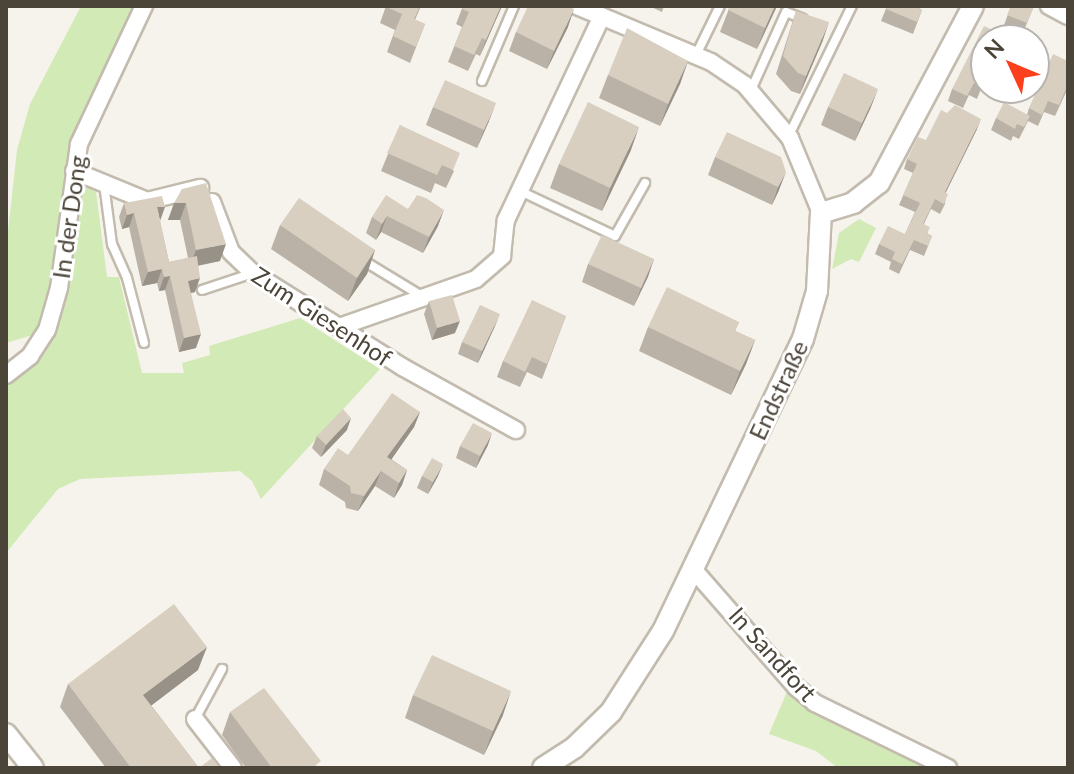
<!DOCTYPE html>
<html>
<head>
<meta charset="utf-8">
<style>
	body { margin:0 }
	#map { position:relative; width:1074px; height:774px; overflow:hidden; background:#f6f3ec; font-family:Lato,sans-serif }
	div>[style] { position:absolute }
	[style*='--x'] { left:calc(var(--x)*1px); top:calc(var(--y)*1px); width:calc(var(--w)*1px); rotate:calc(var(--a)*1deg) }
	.green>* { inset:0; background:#d2eab5 }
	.roads { filter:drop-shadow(2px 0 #c2bbae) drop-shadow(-2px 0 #c2bbae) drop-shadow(0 2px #c2bbae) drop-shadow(0 -2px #c2bbae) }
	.service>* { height:8px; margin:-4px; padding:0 4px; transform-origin:4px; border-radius:4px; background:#fff }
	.minor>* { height:16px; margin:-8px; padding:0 8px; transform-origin:8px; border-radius:8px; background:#fff }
	.tertiary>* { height:20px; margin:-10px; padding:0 10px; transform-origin:10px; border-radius:10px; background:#fff }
	.wall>* { inset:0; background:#bab2a6 }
	.shaded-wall>* { inset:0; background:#979187 }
	.building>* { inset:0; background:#d8cfc1 }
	span { translate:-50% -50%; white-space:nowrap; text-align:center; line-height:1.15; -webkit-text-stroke:6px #fff; paint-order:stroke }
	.street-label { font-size:24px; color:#4b4439 }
	.frame { position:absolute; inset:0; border:8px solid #4b4439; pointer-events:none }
	.north { position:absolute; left:970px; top:24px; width:80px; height:80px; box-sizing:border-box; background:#fff; border:2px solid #b7b4b0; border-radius:50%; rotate:314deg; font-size:22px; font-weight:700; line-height:32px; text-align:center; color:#4b4439 }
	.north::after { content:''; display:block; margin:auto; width:28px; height:36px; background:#fc3f1d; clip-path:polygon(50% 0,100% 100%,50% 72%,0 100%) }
</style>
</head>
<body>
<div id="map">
	<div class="green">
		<div style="clip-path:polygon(81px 6px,134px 6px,72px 141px,45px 316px,36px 334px,6px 343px,6px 249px,17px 150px,30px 104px)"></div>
		<div style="clip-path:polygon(80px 184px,96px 192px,107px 277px,119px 277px,142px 373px,184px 373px,182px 363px,210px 355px,209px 346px,300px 318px,380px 369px,261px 499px,252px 481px,240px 471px,80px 479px,58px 489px,6px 553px,6px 382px,41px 353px,52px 334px)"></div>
		<div style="clip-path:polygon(859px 219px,876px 228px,859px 262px,851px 259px,832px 269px,839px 233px)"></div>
		<div style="clip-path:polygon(789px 687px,939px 768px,838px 768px,816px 751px,769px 734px)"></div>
	</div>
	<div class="roads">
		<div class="service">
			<div style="--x:696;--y:55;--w:55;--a:-63.9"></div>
			<div style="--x:482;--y:81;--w:82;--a:-66.9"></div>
			<div style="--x:751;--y:90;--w:85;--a:-65.8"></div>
			<div style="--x:786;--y:12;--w:18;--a:22"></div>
			<div style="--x:789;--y:135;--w:144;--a:-64"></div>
			<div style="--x:104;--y:184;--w:61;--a:82.4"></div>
			<div style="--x:112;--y:244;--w:37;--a:66"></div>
			<div style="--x:127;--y:278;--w:67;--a:75.3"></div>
			<div style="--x:520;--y:191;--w:105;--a:25.3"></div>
			<div style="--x:615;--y:236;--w:61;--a:-60.5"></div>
			<div style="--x:364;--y:261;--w:66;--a:31.3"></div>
			<div style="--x:202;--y:290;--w:54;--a:-18.4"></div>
			<div style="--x:195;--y:719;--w:57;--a:-61.6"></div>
		</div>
		<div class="minor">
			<div style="--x:577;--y:6;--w:145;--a:22.7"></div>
			<div style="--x:711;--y:62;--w:41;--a:34.1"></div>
			<div style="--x:745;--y:85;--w:70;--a:49.7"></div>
			<div style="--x:790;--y:138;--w:81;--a:67.5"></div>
			<div style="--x:1049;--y:6;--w:21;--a:28"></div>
			<div style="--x:74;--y:171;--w:79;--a:22.3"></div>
			<div style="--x:147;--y:201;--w:55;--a:-13.8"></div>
			<div style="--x:212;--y:202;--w:53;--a:69.2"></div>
			<div style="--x:231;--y:252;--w:30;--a:44"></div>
			<div style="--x:253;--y:273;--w:178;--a:32.2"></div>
			<div style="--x:404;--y:368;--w:128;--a:29"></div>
			<div style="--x:339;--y:327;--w:145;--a:-19.3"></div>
			<div style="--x:476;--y:279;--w:35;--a:-41"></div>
			<div style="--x:502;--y:256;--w:36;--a:-84"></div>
			<div style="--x:506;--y:220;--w:225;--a:-64.8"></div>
			<div style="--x:6;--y:375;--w:31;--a:-38"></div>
			<div style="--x:30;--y:356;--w:31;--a:-57"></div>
			<div style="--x:47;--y:330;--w:44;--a:-74.1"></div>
			<div style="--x:59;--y:288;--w:145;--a:-82.1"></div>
			<div style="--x:79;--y:144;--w:153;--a:-64.8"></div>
			<div style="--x:693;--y:569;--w:157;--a:48.9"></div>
			<div style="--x:796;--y:687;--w:25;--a:40"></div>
			<div style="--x:815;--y:703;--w:148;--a:26"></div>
			<div style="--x:195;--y:719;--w:62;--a:52.2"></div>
		</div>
		<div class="tertiary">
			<div style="--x:6;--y:734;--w:43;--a:51.5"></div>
			<div style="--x:543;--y:768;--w:37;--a:-33"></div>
			<div style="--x:574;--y:748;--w:52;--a:-44.2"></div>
			<div style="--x:611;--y:712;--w:96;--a:-57.3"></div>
			<div style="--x:663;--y:631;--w:324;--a:-64.4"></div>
			<div style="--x:803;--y:339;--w:50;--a:-73.7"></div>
			<div style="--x:817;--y:291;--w:78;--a:-87.1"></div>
			<div style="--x:821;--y:213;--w:34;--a:-17"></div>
			<div style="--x:853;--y:203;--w:33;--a:-38"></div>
			<div style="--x:879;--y:183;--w:200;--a:-62"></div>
		</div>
	</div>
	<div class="wall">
		<div style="clip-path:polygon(386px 6px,421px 6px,415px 20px,425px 24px,410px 63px,387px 52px,395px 30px,380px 23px)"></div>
		<div style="clip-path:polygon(463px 6px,502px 6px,480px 56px,476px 54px,468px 71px,448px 62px,462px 27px,456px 24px)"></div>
		<div style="clip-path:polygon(649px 6px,664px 6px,662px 12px)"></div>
		<div style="clip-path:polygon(730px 6px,777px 6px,757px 49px,720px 32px)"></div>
		<div style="clip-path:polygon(887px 6px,919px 8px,922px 10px,913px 34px,881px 21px)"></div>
		<div style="clip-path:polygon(1011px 6px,1034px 6px,1022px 35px,1003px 28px)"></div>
		<div style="clip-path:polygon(796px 11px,823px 40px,800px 94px,791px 91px,776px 74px)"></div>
		<div style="clip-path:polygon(568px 27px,547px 69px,509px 51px,516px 32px)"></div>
		<div style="clip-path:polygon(688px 61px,680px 84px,660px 126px,599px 98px,608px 75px)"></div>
		<div style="clip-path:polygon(1068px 61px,1068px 88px,1055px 116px,1044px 112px,1038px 126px,1028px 121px,1019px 139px,1013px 136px,1011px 141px,991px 130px,996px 118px,1027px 115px,1029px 108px)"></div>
		<div style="clip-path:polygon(986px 76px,977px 99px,969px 95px,963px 108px,948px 101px,952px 89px)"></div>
		<div style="clip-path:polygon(433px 107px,489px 121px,477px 148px,426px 125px)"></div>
		<div style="clip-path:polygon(828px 107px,871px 107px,855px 141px,821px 125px)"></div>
		<div style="clip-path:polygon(400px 125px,454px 171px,446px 188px,435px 183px,431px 193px,381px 171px)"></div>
		<div style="clip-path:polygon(977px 129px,946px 192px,945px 204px,940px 214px,931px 209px,924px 224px,928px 234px,932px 236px,924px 256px,910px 250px,899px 274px,889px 269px,891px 262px,875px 254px,879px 244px,905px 234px,915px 212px,899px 205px,913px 173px,904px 169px,907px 159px,926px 140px)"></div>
		<div style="clip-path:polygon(631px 150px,602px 211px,550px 188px,559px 164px)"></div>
		<div style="clip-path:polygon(715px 157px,781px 157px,779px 190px,772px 205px,708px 175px)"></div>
		<div style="clip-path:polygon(182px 189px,220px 261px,198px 266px,195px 292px,191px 293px,196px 348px,179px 352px,165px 290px,159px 291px,157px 283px,142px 286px,129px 227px,122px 229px,119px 217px,124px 203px,160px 221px,169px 262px,188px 258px,180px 220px,168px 220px)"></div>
		<div style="clip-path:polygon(408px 209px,438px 226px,423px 253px,381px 232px,376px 240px,366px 233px,372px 217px)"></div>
		<div style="clip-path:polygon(280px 225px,375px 250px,367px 274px,348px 301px,271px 249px)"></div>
		<div style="clip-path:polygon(654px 259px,634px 306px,582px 282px,588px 264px)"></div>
		<div style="clip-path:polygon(429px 301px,455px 333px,432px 340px,424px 314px)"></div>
		<div style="clip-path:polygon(566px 316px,542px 379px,527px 372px,520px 387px,497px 377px,503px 361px)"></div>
		<div style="clip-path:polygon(739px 322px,735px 331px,755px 340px,746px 364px,731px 395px,639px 351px,648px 327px)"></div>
		<div style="clip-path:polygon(495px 326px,478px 363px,458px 354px,462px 342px)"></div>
		<div style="clip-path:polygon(420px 412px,414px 427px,391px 459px,407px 470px,402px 485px,394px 498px,375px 486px,358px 511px,346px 508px,345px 502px,319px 485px,324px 469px)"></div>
		<div style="clip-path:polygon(347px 430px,321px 457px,312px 448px,317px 436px)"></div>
		<div style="clip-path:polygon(488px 445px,476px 468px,456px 458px,460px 446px)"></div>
		<div style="clip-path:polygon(422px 476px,438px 476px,428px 494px,417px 488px)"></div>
		<div style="clip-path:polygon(198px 670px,151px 705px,199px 768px,106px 768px,60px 707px,68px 684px)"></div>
		<div style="clip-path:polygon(413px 695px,503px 715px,484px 755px,405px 718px)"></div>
		<div style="clip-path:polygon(230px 712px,319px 768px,246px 768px,222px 735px)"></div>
	</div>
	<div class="shaded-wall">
		<div style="clip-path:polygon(501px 6px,502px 6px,480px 56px,486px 40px)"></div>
		<div style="clip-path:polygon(775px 6px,777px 6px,757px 49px,765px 28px)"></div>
		<div style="clip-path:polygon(574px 9px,568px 27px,547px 69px,554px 51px)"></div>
		<div style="clip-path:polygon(829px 22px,823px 40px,800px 94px,806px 76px)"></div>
		<div style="clip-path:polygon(688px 61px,680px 84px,660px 126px,668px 104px)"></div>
		<div style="clip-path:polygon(878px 89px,871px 107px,855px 141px,862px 123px)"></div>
		<div style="clip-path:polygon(496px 103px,489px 121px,477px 148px,484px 130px)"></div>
		<div style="clip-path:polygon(981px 119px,977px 129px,941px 202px,945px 192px)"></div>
		<div style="clip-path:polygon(639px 127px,631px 150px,602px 211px,610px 188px)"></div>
		<div style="clip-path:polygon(786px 172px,779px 190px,772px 205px,778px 187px)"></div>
		<div style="clip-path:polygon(174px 203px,186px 203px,180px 220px,168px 220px)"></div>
		<div style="clip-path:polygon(157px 207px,165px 207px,160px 221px)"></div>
		<div style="clip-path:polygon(444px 210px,438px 226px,423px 253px,429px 237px)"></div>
		<div style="clip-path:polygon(134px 213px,129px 227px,122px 229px,127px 215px)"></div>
		<div style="clip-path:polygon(387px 216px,381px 232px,376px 240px,382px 224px)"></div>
		<div style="clip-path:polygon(226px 244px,220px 261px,190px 267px,196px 250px)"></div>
		<div style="clip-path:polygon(375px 250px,367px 274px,348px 301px,357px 278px)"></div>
		<div style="clip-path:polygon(654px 259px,648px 277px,634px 306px,641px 288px)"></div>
		<div style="clip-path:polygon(162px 269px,157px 283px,142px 286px,148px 272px)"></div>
		<div style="clip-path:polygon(170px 276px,165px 290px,159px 291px,164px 277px)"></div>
		<div style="clip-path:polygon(200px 278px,195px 292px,183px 295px,188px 281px)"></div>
		<div style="clip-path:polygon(500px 314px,495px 326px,478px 363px,482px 351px)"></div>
		<div style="clip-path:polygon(460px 321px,455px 333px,432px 340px,437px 328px)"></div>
		<div style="clip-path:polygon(201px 334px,196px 348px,179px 352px,184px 338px)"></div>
		<div style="clip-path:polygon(755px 340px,746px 364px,731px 395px,740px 371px)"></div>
		<div style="clip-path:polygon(420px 412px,414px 427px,382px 473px,387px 457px)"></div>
		<div style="clip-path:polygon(351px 418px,347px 430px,321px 457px,326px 445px)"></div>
		<div style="clip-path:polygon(492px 433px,488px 445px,476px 468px,480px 456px)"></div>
		<div style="clip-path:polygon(443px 464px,438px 476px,428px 494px,433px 482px)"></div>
		<div style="clip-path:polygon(407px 470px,402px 485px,394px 498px,399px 483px)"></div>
		<div style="clip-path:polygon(381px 471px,375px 486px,358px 511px,364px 496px)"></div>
		<div style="clip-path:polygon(207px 647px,198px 670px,135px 718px,143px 695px)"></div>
		<div style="clip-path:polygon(511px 691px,503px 715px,484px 755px,493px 731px)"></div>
	</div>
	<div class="building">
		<div style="clip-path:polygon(386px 6px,420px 6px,414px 19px,425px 24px,416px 47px,393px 36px,402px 14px,386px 7px)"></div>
		<div style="clip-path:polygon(463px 6px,501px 6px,486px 40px,482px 38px,474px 55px,454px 46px,469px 12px,462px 9px)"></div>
		<div style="clip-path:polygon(528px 6px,568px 6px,574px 9px,554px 51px,516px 32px)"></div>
		<div style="clip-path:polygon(730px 6px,775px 6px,765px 28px,728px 10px)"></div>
		<div style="clip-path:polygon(887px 6px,919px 6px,918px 8px,922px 10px,917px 22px,886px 9px)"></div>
		<div style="clip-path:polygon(1011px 6px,1034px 6px,1027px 23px,1007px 15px)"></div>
		<div style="clip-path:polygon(796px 11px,829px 22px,806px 76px,798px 73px,783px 56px)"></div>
		<div style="clip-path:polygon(984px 26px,1001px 34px,999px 40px,986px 40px,986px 76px,982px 87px,974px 83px,967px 96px,952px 89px)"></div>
		<div style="clip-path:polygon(627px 28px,688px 61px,668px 104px,608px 75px)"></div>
		<div style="clip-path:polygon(1053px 54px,1068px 61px,1068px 84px,1059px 105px,1048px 101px,1042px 115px,1029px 108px)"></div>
		<div style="clip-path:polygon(844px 73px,878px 89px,862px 123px,828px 107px)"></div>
		<div style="clip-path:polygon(445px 80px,496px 103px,484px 130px,433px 107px)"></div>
		<div style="clip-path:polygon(588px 102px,639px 127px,610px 188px,559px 164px)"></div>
		<div style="clip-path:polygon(1004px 102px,1030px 116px,1024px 127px,1017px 124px,1015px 129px,996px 118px)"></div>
		<div style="clip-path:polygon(955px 105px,981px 119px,945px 192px,948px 194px,944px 204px,935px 199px,923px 224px,930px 227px,927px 234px,932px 236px,928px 246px,914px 240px,902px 264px,892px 259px,895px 252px,879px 244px,888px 226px,905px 234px,920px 203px,903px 195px,917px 164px,907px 159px,918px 137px,926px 140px,941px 110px,947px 113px)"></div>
		<div style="clip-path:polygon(400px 125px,460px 153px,453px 170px,442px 165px,437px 175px,387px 153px)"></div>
		<div style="clip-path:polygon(727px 132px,781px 157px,786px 172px,778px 187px,715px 157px)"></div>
		<div style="clip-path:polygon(206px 183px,226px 244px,196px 250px,186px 203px,174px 203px,182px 189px)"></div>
		<div style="clip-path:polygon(386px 195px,408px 209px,417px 195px,426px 198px,444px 210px,429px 237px,387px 216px,382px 224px,372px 217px)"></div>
		<div style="clip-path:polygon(162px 196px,165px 207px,157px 207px,169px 262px,197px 256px,200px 278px,188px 281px,201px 334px,184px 338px,170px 276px,164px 277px,162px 269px,148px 272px,134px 213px,127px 215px,124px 203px)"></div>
		<div style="clip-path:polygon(299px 198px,375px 250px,357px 278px,280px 225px)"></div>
		<div style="clip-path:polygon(602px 235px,654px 259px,641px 288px,588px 264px)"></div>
		<div style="clip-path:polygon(667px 287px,739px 322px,735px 331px,755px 340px,740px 371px,648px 327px)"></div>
		<div style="clip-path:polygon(452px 295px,460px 321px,437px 328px,429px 301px)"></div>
		<div style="clip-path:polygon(532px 300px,566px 316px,547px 364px,532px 357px,525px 372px,503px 361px)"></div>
		<div style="clip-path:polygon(480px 305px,500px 314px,482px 351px,462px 342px)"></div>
		<div style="clip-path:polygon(392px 393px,420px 412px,387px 457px,407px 470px,399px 483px,381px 471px,364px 496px,351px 493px,350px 486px,324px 469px,338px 448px,348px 455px)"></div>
		<div style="clip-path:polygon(343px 409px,351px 418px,326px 445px,317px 436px)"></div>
		<div style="clip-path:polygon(473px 423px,492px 433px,480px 456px,460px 446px)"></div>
		<div style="clip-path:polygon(432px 458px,443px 464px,433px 482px,422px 476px)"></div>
		<div style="clip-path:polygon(174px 604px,207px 647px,143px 695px,199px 768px,131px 768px,68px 684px)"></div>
		<div style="clip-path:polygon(432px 655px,511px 691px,493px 731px,413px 695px)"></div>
		<div style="clip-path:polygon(264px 688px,321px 761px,312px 768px,272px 768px,230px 712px)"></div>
		<div style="clip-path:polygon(212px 758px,220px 768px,199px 768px)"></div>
	</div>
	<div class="street-label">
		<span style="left:69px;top:217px;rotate:-82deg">In der Dong</span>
		<span style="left:322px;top:316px;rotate:33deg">Zum Giesenhof</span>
		<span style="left:778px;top:390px;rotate:-65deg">Endstraße</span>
		<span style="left:773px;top:654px;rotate:48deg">In Sandfort</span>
	</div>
	<div class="frame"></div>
	<div class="north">N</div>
</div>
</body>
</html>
